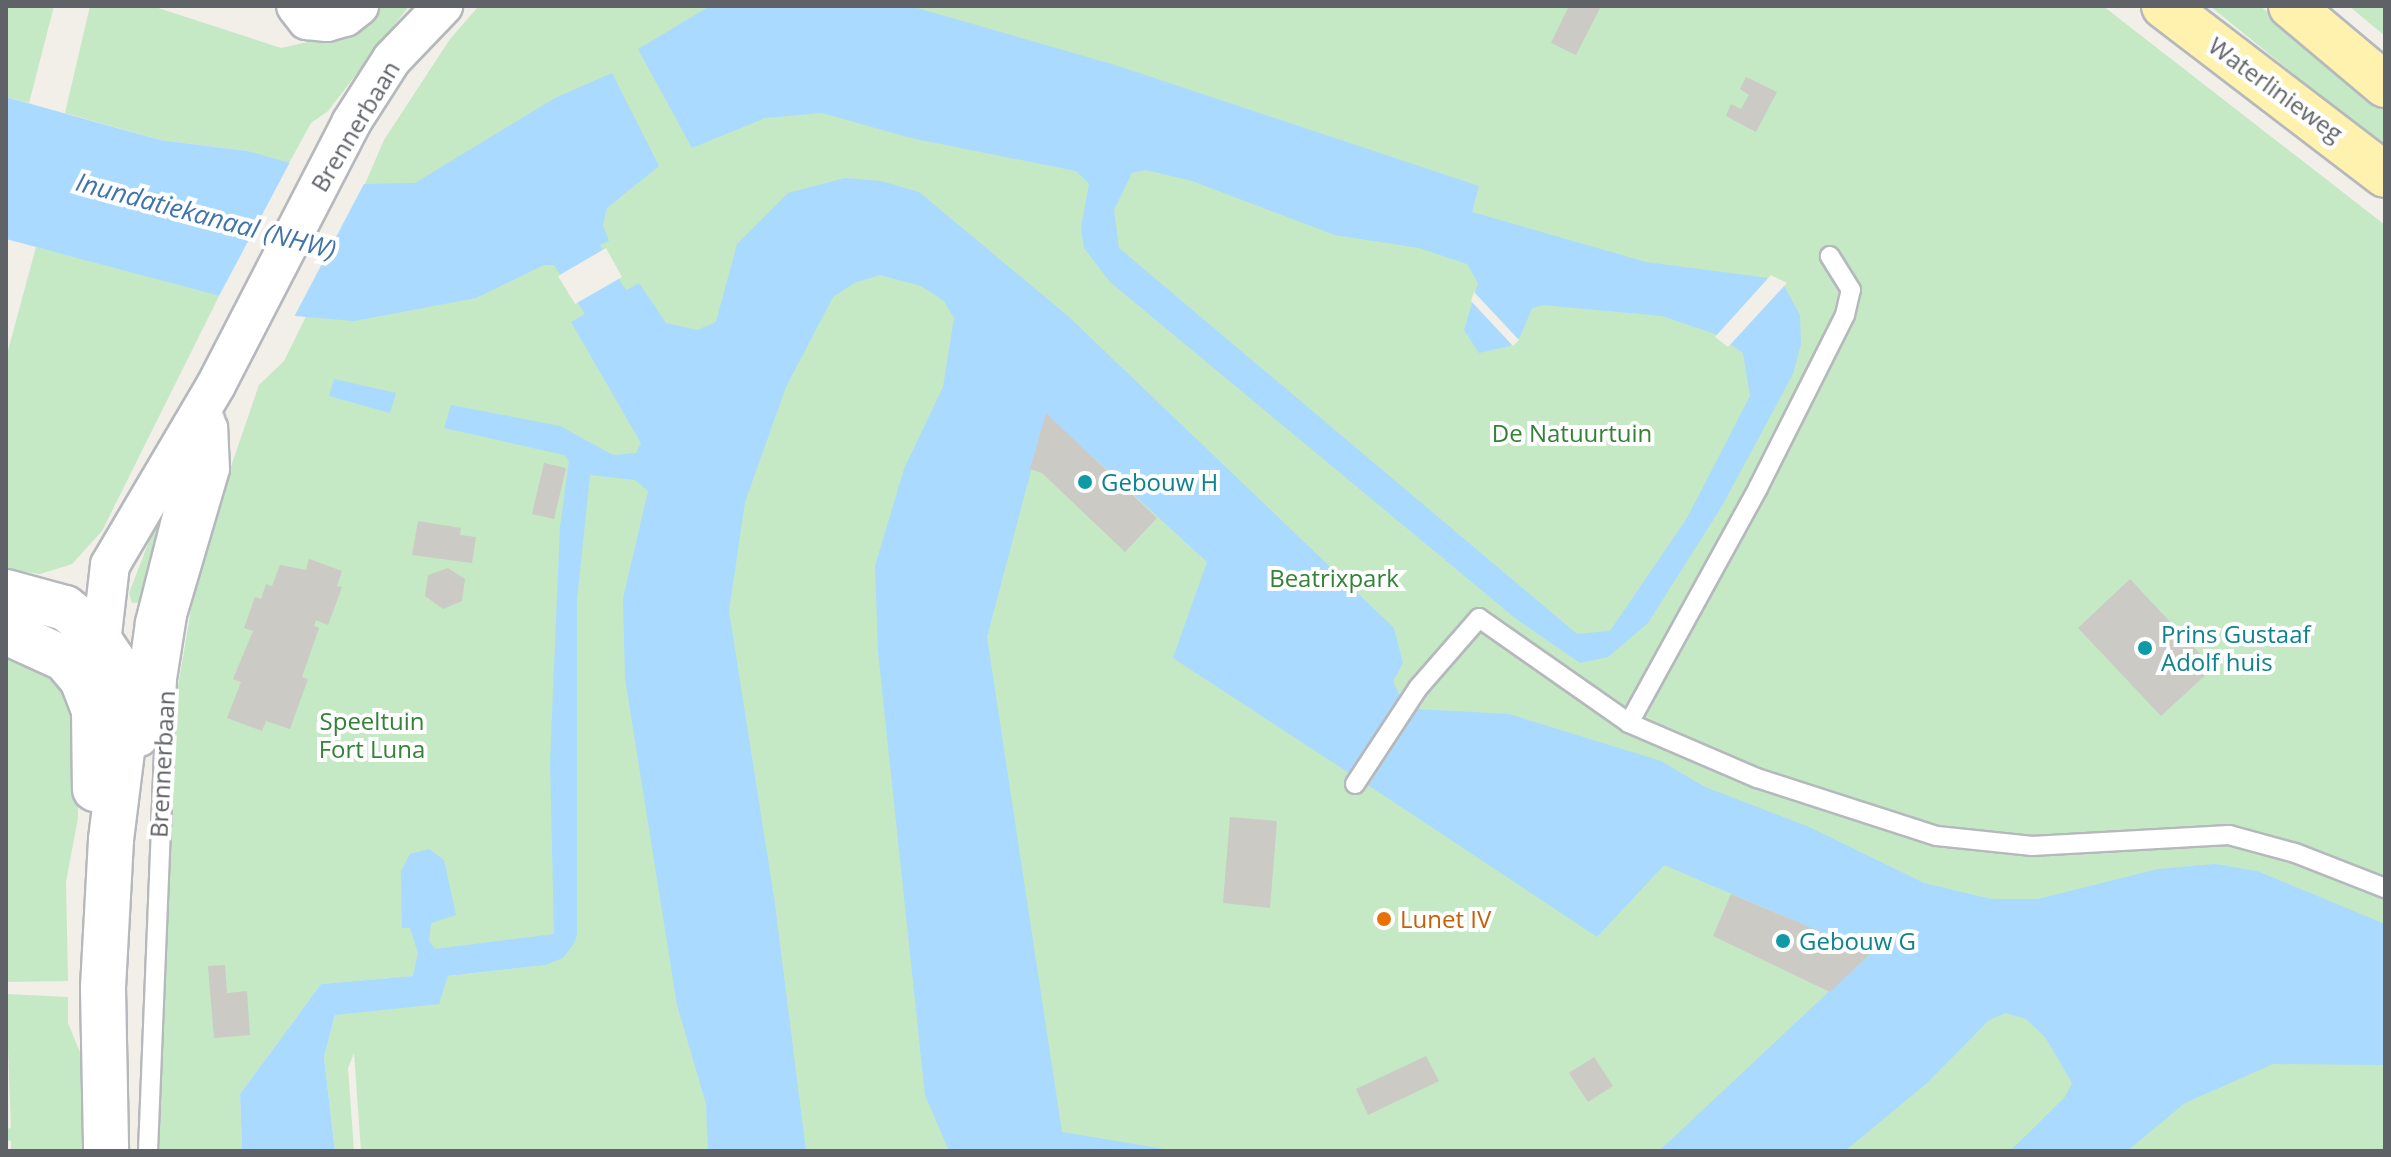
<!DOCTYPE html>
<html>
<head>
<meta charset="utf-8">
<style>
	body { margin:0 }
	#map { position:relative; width:2391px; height:1157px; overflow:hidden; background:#f1efe8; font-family:"Open Sans",sans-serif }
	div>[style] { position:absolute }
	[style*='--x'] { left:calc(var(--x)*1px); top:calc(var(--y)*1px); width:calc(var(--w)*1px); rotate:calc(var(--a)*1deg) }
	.green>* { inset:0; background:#c5e8c5 }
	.water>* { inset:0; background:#aadaff }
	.pier>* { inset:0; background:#f1efe8 }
	.building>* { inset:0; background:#cccac5 }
	.roads { filter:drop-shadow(2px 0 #b5b8bc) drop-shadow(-2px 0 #b5b8bc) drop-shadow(0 2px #b5b8bc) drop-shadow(0 -2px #b5b8bc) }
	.lane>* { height:18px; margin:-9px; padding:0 9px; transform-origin:9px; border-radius:9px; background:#fff }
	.street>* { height:38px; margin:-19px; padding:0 19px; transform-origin:19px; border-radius:19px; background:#fff }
	.secondary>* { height:44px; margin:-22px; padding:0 22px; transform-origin:22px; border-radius:22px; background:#fff }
	.primary>* { height:44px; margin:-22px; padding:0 22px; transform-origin:22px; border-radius:22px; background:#fff2af }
	.dots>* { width:22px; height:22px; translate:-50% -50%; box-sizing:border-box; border:4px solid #fff; border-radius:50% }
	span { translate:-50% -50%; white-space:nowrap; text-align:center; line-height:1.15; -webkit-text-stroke:8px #fff; paint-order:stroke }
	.street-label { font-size:24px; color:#5f6368 }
	.park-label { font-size:24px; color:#348238 }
	.culture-label { font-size:24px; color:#0d838f }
	.left { translate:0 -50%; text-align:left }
	.food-label { font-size:24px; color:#c56008 }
	.water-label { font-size:26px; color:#4174aa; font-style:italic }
	.frame { position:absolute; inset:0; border:8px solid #5f6368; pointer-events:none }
</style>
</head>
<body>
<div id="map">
	<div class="green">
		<div style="clip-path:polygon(6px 6px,54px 6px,29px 103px,6px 97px)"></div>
		<div style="clip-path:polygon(90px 6px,152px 6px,281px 48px,343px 34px,375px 6px,409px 6px,328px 111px,311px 123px,288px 165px,248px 151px,160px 140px,65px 113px)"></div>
		<div style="clip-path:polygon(479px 6px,2103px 6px,2385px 225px,2385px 1151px,361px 1151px,354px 1053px,348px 1068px,354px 1151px,335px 1151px,324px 1057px,335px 1015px,448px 976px,545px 965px,321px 984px,240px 1094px,242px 1151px,159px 1151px,177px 692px,200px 557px,259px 385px,284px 361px,371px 185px,365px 184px,384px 140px,450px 39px)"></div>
		<div style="clip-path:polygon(2210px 6px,2260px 6px,2385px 110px,2385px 148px)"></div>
		<div style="clip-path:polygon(2349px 6px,2385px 6px,2385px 36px)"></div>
		<div style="clip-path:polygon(36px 247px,221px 292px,102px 531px,72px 564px,40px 574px,6px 569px,6px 358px)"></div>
		<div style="clip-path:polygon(155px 526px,166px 529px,144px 602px,132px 603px,129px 593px)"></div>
		<div style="clip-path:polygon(6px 658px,47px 670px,61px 684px,77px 722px,78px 818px,66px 882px,68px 981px,6px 982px)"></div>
		<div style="clip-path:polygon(6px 994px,68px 997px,68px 1023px,84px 1062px,85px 1151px,11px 1151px,11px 1141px,6px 1140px,6px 1129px,11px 1128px)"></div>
	</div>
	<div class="water">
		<div style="clip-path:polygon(evenodd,710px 6px,910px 6px,1115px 65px,1479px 186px,1472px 212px,1646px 262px,1768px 278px,1784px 286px,1800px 315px,1801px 344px,1793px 374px,1722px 506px,1648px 623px,1608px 657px,1580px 663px,1515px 618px,1110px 282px,1084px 248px,1081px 227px,1089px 184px,1076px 171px,911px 138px,822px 113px,765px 118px,692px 148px,638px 49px,710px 6px,1146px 170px,1192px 181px,1335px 235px,1419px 248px,1467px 264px,1478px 283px,1464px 330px,1479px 353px,1510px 346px,1520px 337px,1532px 308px,1543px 305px,1662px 316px,1718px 335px,1743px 353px,1750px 396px,1687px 518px,1610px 631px,1577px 634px,1119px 248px,1114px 210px,1132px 173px,1146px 170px)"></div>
		<div style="clip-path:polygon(612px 73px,659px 166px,607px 208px,603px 225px,609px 241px,600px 245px,623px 286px,627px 290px,639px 283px,666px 323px,697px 330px,716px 322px,737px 244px,788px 193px,845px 178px,881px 181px,919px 192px,1069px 317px,1394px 628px,1403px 663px,1393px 681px,1400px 696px,1349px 773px,1173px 658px,1207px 562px,1046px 414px,987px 637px,1062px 1132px,1176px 1151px,949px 1151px,925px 1095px,878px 652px,875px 566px,904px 469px,943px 387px,954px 318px,944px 301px,921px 286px,880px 275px,854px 283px,833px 297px,786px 387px,745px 502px,729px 611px,775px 904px,806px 1151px,708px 1151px,706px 1104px,677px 1005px,625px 678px,623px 599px,648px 491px,635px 480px,590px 475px,577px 600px,577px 935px,573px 945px,563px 958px,545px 965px,448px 976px,439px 1004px,335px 1015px,324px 1057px,335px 1151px,242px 1151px,240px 1094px,321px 984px,413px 976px,418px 953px,410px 928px,402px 928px,401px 871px,410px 854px,429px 849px,444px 860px,456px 915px,431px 923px,429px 941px,435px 949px,554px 934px,550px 762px,560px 527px,569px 461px,564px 455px,444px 428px,451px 405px,560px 426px,613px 455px,636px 453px,641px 443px,571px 322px,585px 314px,554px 265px,544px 265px,476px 298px,354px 321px,295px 316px,6px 239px,6px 97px,160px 140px,248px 151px,364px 184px,415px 183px,555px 98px)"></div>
		<div style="clip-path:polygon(334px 379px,396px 393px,390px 413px,329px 396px)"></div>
		<div style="clip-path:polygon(1417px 709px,1509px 714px,1661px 761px,1705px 787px,1807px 826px,1924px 883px,1991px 899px,2038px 899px,2158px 869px,2215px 864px,2257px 871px,2385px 924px,2385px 1065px,2273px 1064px,2185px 1103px,2127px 1151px,2010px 1151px,2065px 1097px,2072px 1083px,2045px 1037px,2026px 1019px,2006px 1013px,1989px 1020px,1927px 1083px,1845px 1151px,1659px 1151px,1870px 953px,1664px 865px,1597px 937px,1368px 785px)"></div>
	</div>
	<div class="pier">
		<div style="clip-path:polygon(290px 162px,366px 180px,293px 319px,219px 296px)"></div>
		<div style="clip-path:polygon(606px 248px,622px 277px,575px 304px,558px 276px)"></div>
		<div style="clip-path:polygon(1771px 275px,1787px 283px,1728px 347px,1715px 337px)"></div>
		<div style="clip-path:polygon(1474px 292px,1519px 340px,1513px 346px,1471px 301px)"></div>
	</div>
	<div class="building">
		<div style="clip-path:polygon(1569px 6px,1601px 6px,1576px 55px,1551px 43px)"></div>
		<div style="clip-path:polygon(1746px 77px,1777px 92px,1756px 132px,1726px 116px,1731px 104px,1741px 109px,1749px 95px,1740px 89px)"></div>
		<div style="clip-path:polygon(1046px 413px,1157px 518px,1125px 552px,1042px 473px,1030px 469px)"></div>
		<div style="clip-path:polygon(544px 463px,566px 468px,554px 519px,532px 514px)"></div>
		<div style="clip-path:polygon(418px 521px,461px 528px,460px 535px,476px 537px,472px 563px,412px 555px)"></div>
		<div style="clip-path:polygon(309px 559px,342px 571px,337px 586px,342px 587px,328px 625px,316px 620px,314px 626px,319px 628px,302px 677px,308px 679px,290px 729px,266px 721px,262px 731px,227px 718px,241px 682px,233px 679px,253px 631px,244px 628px,255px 597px,261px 599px,266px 584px,272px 586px,280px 565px,306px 570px)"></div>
		<div style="clip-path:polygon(448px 568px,465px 579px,462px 601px,443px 609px,425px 596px,428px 575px)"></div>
		<div style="clip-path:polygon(2130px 579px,2213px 668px,2161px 716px,2078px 628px)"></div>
		<div style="clip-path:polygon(1230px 817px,1277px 821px,1270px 908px,1223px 903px)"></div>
		<div style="clip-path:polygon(1731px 894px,1871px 953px,1830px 992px,1713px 936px)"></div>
		<div style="clip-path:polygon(225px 965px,227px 993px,247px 991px,250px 1035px,214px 1038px,208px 966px)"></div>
		<div style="clip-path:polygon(1426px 1056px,1439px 1081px,1368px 1115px,1356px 1089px)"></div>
		<div style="clip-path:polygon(1594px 1057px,1613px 1086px,1588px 1102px,1569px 1073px)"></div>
	</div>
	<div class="roads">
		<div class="lane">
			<div style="--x:1629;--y:723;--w:268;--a:-61.2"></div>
			<div style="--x:1758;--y:488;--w:194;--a:-63.3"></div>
			<div style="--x:1845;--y:315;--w:26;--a:-77"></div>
			<div style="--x:1851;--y:290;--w:40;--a:-122"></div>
			<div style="--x:1355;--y:784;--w:115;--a:-56.7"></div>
			<div style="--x:1418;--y:688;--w:93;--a:-48.9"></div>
			<div style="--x:1479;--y:618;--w:183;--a:35"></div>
			<div style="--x:1629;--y:723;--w:139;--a:23.3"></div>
			<div style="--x:1757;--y:778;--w:189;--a:17.9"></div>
			<div style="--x:1937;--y:836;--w:96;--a:6"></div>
			<div style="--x:2032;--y:846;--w:197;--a:-3.2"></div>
			<div style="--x:2229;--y:835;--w:68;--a:15.3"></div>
			<div style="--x:2295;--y:853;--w:97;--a:21.3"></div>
			<div style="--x:148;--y:1151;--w:472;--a:-87.7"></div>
			<div style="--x:167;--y:679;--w:64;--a:-81"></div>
			<div style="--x:177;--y:616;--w:152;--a:-73.6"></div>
			<div style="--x:220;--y:470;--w:45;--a:-92.5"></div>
		</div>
		<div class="street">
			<div style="--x:296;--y:6;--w:18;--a:52"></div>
			<div style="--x:307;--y:20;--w:20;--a:6"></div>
			<div style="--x:327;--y:22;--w:19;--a:-16"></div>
			<div style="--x:345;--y:17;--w:18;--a:-38"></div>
			<div style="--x:99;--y:660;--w:96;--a:-83.4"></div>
			<div style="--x:110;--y:565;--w:209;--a:-59.5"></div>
			<div style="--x:216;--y:385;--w:295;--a:-62.7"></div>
			<div style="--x:351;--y:123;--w:76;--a:-57.4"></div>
			<div style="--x:392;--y:59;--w:74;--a:-46.1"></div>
			<div style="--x:139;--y:737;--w:115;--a:-82"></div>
			<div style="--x:155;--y:623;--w:207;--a:-75.8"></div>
		</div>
		<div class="secondary">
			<div style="--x:6;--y:592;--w:61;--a:15.2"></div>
			<div style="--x:65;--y:608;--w:33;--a:38"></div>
			<div style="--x:91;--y:628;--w:55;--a:56"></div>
			<div style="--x:122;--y:674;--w:37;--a:82"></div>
			<div style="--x:127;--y:711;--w:130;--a:97.1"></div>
			<div style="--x:111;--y:840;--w:148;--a:93.1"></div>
			<div style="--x:103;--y:988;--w:163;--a:88.9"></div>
			<div style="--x:6;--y:632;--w:65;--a:24.6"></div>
			<div style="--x:65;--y:659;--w:26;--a:50"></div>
			<div style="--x:82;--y:679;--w:34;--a:69"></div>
			<div style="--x:94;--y:711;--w:78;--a:89.3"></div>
		</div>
		<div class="primary">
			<div style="--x:2164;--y:6;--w:278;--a:37.4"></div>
			<div style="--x:2291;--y:6;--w:123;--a:40"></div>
		</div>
	</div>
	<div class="dots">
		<div style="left:1085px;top:482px;background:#0f9aa8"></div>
		<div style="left:2145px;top:648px;background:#0f9aa8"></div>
		<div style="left:1384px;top:919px;background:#e8710a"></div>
		<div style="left:1783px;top:941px;background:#0f9aa8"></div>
	</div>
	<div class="street-label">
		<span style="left:2276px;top:89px;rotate:36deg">Waterlinieweg</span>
		<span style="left:355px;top:126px;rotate:-59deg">Brennerbaan</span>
		<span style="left:162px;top:764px;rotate:-87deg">Brennerbaan</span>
	</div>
	<div class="park-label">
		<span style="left:1572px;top:433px">De Natuurtuin</span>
		<span style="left:1334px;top:578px">Beatrixpark</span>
		<span style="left:372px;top:735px">Speeltuin<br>Fort Luna</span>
	</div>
	<div class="culture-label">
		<span class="left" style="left:1101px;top:482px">Gebouw H</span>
		<span class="left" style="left:2161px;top:648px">Prins Gustaaf<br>Adolf huis</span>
		<span class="left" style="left:1799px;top:941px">Gebouw G</span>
	</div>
	<div class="food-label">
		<span class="left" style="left:1400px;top:919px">Lunet IV</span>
	</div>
	<div class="water-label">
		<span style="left:206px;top:216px;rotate:15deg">Inundatiekanaal (NHW)</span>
	</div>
	<div class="frame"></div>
</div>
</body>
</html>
